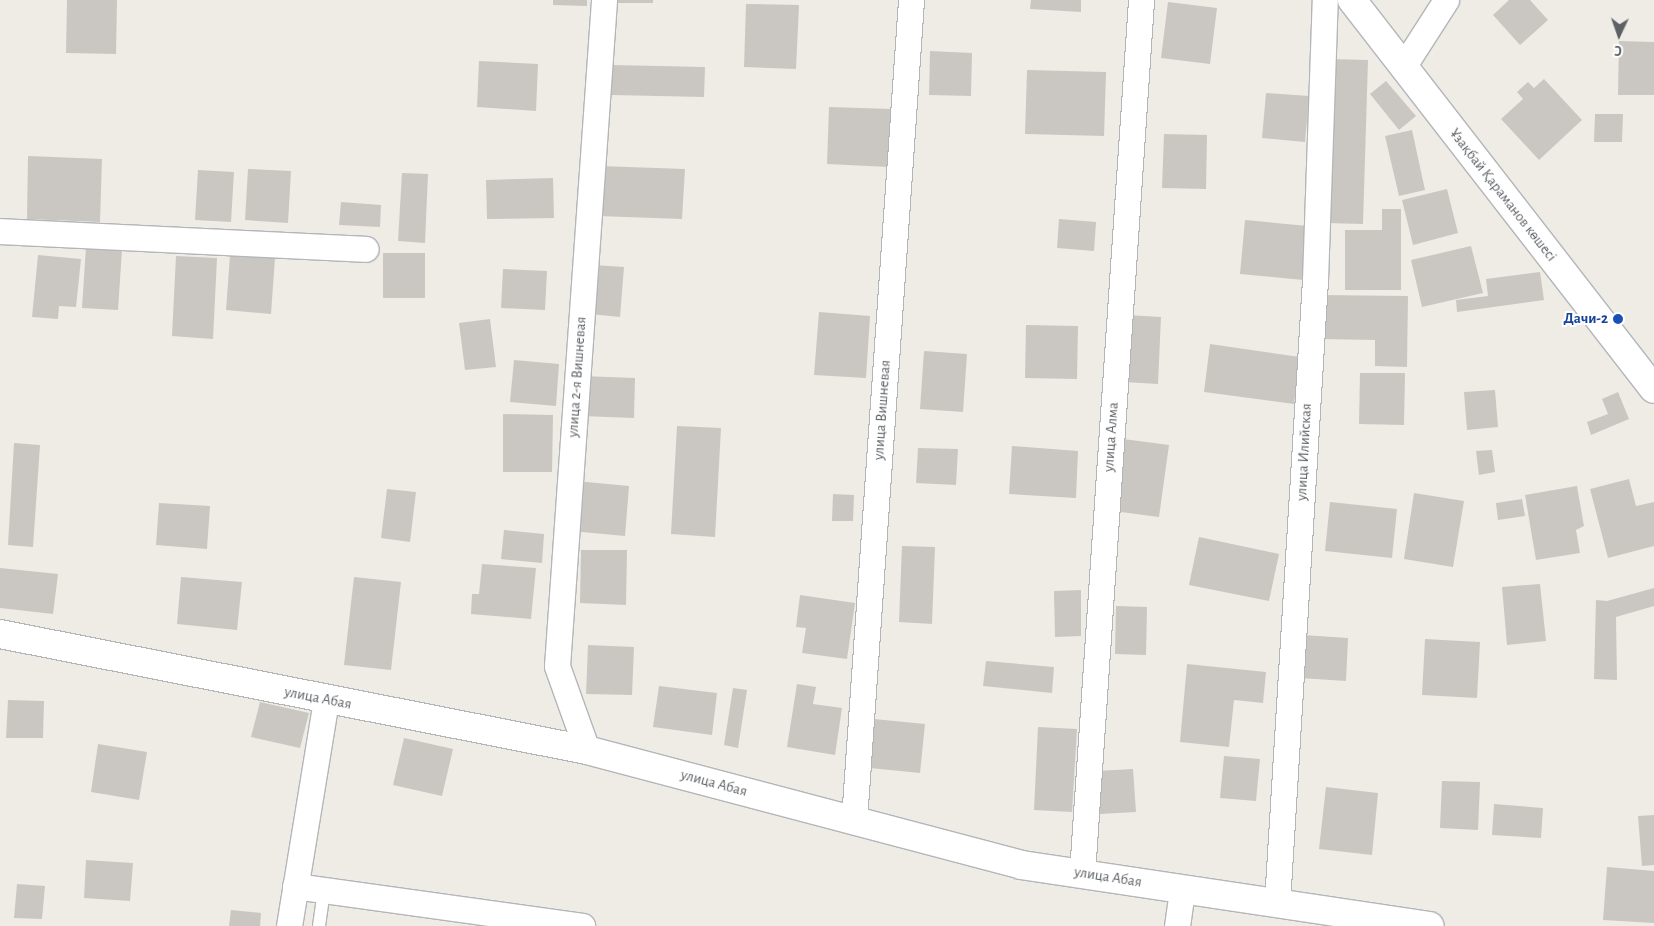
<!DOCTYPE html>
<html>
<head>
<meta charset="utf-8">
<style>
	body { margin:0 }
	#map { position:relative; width:1654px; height:926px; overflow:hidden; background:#efece6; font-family:"Alegreya Sans",sans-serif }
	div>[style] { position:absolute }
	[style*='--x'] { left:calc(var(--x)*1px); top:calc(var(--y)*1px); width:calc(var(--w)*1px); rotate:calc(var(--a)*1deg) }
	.building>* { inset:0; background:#cac7c2 }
	.roads { filter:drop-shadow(1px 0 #b3b6b9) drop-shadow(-1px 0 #b3b6b9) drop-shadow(0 1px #b3b6b9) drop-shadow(0 -1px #b3b6b9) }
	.lane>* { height:12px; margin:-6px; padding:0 6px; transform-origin:6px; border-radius:6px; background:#fff }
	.street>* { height:25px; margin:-12.5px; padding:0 12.5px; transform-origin:12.5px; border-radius:12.5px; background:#fff }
	.secondary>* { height:28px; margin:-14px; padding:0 14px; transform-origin:14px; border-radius:14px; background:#fff }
	.dots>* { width:14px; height:14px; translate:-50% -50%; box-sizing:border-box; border:2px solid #fff; border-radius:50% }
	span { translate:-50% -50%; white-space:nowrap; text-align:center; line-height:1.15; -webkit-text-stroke:4px #fff; paint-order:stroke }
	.street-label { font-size:15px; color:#5d6165 }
	.transit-label { font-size:15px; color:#164399; font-weight:700 }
	.right { translate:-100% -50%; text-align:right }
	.north { position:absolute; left:1594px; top:10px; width:50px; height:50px; -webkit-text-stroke:4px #fff; paint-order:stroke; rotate:183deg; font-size:14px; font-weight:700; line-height:20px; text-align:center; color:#5d6165 }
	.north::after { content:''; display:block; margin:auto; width:18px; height:22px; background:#5d6165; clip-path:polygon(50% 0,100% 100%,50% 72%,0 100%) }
</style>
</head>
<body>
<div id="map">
	<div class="building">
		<div style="clip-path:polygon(67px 0,117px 0,116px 54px,66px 53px)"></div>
		<div style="clip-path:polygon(553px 0,587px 0,587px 6px,553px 5px)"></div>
		<div style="clip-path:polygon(616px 0,653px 0,653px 3px,616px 3px)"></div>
		<div style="clip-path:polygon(1031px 0,1081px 0,1081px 12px,1030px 9px)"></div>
		<div style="clip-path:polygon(1509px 0,1530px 0,1548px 20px,1520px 45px,1493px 15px)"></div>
		<div style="clip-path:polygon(1168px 2px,1217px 8px,1210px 64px,1161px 58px)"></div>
		<div style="clip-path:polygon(746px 4px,799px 5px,796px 69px,744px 67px)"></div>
		<div style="clip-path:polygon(1619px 41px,1654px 42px,1654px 95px,1618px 95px)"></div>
		<div style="clip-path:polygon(930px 51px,972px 53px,971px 96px,929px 95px)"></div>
		<div style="clip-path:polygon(1329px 59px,1368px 60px,1363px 224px,1325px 223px)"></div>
		<div style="clip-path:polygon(479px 61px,538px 64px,536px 111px,477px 107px)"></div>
		<div style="clip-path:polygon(612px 65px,705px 67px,704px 97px,611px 95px)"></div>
		<div style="clip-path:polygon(1027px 70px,1106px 72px,1104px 136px,1025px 134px)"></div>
		<div style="clip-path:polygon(1544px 79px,1582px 120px,1539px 160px,1501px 119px,1523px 99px,1517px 92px,1528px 82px,1534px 88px)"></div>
		<div style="clip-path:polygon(1386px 81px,1416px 116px,1399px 130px,1370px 94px)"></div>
		<div style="clip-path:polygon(1266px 93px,1309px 96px,1305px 142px,1262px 138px)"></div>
		<div style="clip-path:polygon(829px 107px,892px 109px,889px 167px,827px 164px)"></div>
		<div style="clip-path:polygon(1595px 114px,1623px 114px,1622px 142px,1594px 142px)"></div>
		<div style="clip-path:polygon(1412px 130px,1425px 190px,1399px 196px,1385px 136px)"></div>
		<div style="clip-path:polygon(1164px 134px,1207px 135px,1206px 189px,1162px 188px)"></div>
		<div style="clip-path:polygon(28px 156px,102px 159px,100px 222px,27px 219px)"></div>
		<div style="clip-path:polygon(600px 166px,685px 169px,682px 219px,598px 216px)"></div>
		<div style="clip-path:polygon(248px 169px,291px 171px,288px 223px,245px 220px)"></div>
		<div style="clip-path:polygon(198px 170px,234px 172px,231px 222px,195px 220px)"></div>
		<div style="clip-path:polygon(402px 173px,428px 174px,425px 243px,398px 241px)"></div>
		<div style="clip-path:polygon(553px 178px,554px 218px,487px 219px,486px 180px)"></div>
		<div style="clip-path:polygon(1447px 189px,1458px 233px,1413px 245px,1402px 200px)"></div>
		<div style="clip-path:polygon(341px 202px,381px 205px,380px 227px,339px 225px)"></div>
		<div style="clip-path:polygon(1382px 209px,1401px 209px,1401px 290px,1345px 290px,1345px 230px,1382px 230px)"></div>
		<div style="clip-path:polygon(1059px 219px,1096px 222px,1094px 251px,1057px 248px)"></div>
		<div style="clip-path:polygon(1245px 220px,1308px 226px,1303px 280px,1240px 274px)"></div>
		<div style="clip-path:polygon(1471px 246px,1483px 293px,1422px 307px,1411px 260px)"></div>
		<div style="clip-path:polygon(86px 247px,122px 250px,118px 310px,82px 308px)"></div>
		<div style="clip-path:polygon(383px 253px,425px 253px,425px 298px,383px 298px)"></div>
		<div style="clip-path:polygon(38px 255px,81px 259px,76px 307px,59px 306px,58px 319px,32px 317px)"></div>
		<div style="clip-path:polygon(230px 255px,275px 258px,271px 314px,226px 310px)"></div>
		<div style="clip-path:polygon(176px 256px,217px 258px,213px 339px,172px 336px)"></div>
		<div style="clip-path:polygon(593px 265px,624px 267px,620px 317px,590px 314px)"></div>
		<div style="clip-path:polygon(503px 269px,547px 271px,545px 310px,501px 308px)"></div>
		<div style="clip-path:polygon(1540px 272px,1544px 300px,1457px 312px,1456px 300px,1488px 296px,1486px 279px)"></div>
		<div style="clip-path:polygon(1321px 295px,1408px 296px,1407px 367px,1375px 366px,1375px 340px,1321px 339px)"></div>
		<div style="clip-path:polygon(819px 312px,870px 316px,866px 378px,814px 375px)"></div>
		<div style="clip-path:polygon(1127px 315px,1161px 317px,1158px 384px,1124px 382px)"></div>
		<div style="clip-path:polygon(490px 319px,496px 367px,465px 370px,459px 323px)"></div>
		<div style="clip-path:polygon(1026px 325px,1078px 326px,1077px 379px,1025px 378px)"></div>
		<div style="clip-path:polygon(1210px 344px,1300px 357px,1294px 404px,1204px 392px)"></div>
		<div style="clip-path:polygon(924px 351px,967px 354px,963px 412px,920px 409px)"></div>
		<div style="clip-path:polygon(514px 360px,559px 364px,556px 406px,510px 402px)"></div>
		<div style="clip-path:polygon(1360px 373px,1405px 373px,1404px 425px,1359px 424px)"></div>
		<div style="clip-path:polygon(582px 376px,635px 378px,634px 418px,581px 416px)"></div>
		<div style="clip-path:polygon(1495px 390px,1498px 427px,1467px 430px,1464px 392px)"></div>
		<div style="clip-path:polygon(1618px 392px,1629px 419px,1591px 435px,1587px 422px,1608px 414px,1602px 399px)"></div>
		<div style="clip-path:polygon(503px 414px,553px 415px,552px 472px,503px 472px)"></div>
		<div style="clip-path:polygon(677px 426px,721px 428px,715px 537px,671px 534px)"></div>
		<div style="clip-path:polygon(1123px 439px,1169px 445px,1159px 517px,1113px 511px)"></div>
		<div style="clip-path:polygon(14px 443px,40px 445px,33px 547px,8px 545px)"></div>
		<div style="clip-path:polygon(1012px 446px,1078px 451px,1076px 498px,1009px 494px)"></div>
		<div style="clip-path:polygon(918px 448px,958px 449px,956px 485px,916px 483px)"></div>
		<div style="clip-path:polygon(1492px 450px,1495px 472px,1479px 475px,1476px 451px)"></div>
		<div style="clip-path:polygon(1629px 479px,1636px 506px,1654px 502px,1654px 546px,1608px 558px,1590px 489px)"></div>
		<div style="clip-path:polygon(576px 481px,629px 486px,625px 536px,571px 531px)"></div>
		<div style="clip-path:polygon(1577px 486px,1584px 526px,1576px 530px,1580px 553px,1536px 560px,1525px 495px)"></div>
		<div style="clip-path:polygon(387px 489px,416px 492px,410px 542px,381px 538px)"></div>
		<div style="clip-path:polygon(1414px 493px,1464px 501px,1453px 567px,1404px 559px)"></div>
		<div style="clip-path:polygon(833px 494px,854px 495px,853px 521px,832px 521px)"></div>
		<div style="clip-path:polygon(1522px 499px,1525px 516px,1498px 520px,1496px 503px)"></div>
		<div style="clip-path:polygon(1330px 502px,1397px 509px,1392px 558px,1325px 551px)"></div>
		<div style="clip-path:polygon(159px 503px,210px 506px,207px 549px,156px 545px)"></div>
		<div style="clip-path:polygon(504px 530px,544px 534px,542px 563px,501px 559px)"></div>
		<div style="clip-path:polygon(1199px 537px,1279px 554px,1269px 601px,1189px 585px)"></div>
		<div style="clip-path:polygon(902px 546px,935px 547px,932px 624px,899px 622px)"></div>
		<div style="clip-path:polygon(581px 550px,627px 550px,626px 605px,580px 603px)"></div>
		<div style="clip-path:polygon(482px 564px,536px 568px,531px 619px,471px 614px,472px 594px,479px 594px)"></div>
		<div style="clip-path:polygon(0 568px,58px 574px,53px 614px,0 608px)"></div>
		<div style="clip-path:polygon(181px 577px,242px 582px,237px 630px,177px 624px)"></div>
		<div style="clip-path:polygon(354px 577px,401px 582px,391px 670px,344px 665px)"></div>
		<div style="clip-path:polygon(1540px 584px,1546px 641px,1507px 645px,1502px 587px)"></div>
		<div style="clip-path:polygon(1654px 588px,1654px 606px,1616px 617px,1617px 680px,1594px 679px,1596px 600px,1607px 601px)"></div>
		<div style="clip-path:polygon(1081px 590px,1081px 636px,1055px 637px,1054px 591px)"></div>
		<div style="clip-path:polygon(800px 595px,855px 603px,847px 659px,802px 653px,806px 628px,796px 627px)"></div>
		<div style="clip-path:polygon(1116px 606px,1147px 607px,1146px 655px,1115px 654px)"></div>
		<div style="clip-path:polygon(1303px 635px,1348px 638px,1346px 681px,1300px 678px)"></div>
		<div style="clip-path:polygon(1425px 639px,1480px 642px,1477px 698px,1422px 695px)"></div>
		<div style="clip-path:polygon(588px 645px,634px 647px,632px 695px,586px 694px)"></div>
		<div style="clip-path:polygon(986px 661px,1054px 667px,1052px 693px,983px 686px)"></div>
		<div style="clip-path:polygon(1187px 664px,1266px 672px,1263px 703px,1234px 700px,1229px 747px,1180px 742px)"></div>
		<div style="clip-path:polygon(797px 684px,816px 687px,813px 704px,842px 708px,835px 755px,787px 747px)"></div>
		<div style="clip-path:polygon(659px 686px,717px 693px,712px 735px,653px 727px)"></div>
		<div style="clip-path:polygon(733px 688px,747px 690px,738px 748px,724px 745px)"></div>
		<div style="clip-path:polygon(8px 700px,44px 701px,43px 738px,6px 738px)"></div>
		<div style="clip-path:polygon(260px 702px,309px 713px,300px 748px,251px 737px)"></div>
		<div style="clip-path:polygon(874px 719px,925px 724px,920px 773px,870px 768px)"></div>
		<div style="clip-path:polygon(1038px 727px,1077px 729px,1072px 812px,1034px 810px)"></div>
		<div style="clip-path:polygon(404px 738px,453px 749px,442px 796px,393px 785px)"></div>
		<div style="clip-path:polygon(98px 744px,147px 752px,139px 800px,91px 792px)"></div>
		<div style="clip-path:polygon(1224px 756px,1260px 759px,1256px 801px,1220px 798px)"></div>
		<div style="clip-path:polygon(1133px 769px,1136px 812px,1100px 814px,1097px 771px)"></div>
		<div style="clip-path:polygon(1442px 781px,1480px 782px,1478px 830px,1440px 828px)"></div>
		<div style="clip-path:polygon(1326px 787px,1378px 793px,1372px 855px,1319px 849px)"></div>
		<div style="clip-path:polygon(1494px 804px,1543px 808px,1541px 838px,1492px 835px)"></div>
		<div style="clip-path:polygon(1654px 815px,1654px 865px,1642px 866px,1638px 816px)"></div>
		<div style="clip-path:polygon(86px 860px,133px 863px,130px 901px,84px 898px)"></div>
		<div style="clip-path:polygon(1607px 867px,1654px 871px,1654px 923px,1603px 920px)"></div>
		<div style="clip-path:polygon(17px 884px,45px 886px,42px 919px,14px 918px)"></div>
		<div style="clip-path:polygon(231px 910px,261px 913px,260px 926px,229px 926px)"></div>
	</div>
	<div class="roads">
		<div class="lane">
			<div style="--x:319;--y:926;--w:36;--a:-82"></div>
		</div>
		<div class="street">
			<div style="--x:1403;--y:67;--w:80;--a:-57.3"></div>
			<div style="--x:0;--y:231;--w:366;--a:2.8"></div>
			<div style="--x:587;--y:750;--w:89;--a:-109.7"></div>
			<div style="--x:557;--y:666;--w:668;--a:-85.96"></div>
			<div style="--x:854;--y:820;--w:822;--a:-86.02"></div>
			<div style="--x:1082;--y:873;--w:875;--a:-86.13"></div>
			<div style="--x:295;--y:886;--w:290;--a:7.9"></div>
			<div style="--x:1277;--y:903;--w:624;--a:-86.51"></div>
			<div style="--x:1315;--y:280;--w:280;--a:-88"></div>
			<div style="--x:289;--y:926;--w:230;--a:-80.7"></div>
			<div style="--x:1177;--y:926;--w:37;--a:-82"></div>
		</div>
		<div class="secondary">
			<div style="--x:1352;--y:0;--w:492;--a:52.2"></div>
			<div style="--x:0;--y:634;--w:598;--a:11.18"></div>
			<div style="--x:587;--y:750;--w:449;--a:14.8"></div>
			<div style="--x:1021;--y:865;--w:413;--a:8.5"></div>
		</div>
	</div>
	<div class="dots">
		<div style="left:1618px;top:319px;background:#1a4fb4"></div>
	</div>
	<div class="street-label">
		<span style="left:1503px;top:195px;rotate:52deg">Ұзақбай Қараманов көшесі</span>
		<span style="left:577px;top:377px;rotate:-86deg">улица 2-я Вишневая</span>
		<span style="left:882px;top:410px;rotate:-86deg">улица Вишневая</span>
		<span style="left:1111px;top:437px;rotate:-86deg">улица Алма</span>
		<span style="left:1304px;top:452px;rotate:-87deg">улица Илийская</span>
		<span style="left:318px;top:698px;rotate:11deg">улица Абая</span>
		<span style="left:714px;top:783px;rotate:15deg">улица Абая</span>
		<span style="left:1108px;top:877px;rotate:9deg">улица Абая</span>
	</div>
	<div class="transit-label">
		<span class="right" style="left:1608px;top:319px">Дачи-2</span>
	</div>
	<div class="north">С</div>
</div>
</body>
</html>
